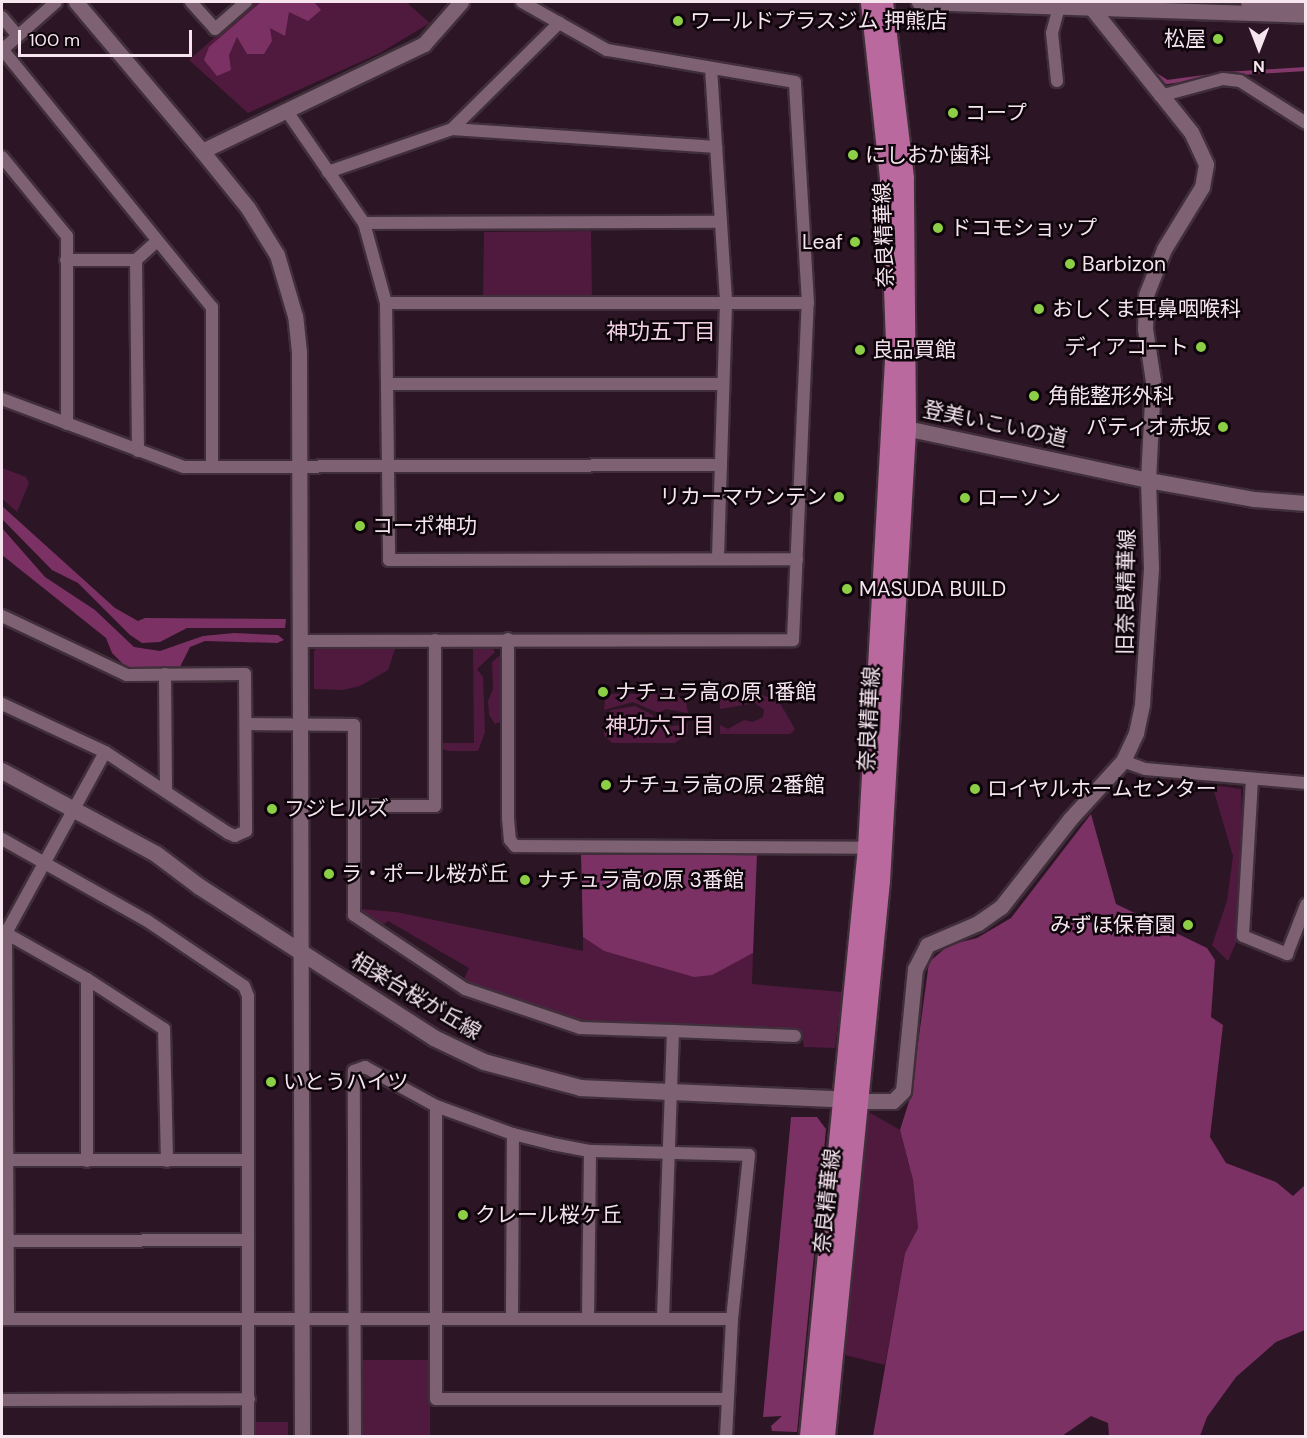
<!DOCTYPE html>
<html>
<head>
<meta charset="utf-8">
<style>
	body { margin:0 }
	#map { position:relative; width:1307px; height:1438px; overflow:hidden; background:#2c1524; font-family:"DM Sans","Noto Sans JP",sans-serif }
	div>[style] { position:absolute }
	[style*='--x'] { left:calc(var(--x)*1px); top:calc(var(--y)*1px); width:calc(var(--w)*1px); rotate:calc(var(--a)*1deg) }
	.green>* { inset:0; background:#501a3f }
	.forest>* { inset:0; background:#7b3164 }
	.stream>* { height:4px; margin:-2px; padding:0 2px; transform-origin:2px; border-radius:2px; background:#83386b }
	.roads { filter:drop-shadow(2px 0 #402f3a) drop-shadow(-2px 0 #402f3a) drop-shadow(0 2px #402f3a) drop-shadow(0 -2px #402f3a) }
	.minor>* { height:12px; margin:-6px; padding:0 6px; transform-origin:6px; border-radius:6px; background:#7e6273 }
	.tertiary>* { height:15px; margin:-7.5px; padding:0 7.5px; transform-origin:7.5px; border-radius:7.5px; background:#7e6273 }
	.secondary>* { height:16px; margin:-8px; padding:0 8px; transform-origin:8px; border-radius:8px; background:#7e6273 }
	.primary>* { height:18px; margin:-9px; padding:0 9px; transform-origin:9px; border-radius:9px; background:#ba699e }
	.dots>* { width:16px; height:16px; translate:-50% -50%; box-sizing:border-box; border:3px solid #0e050b; border-radius:50% }
	span { translate:-50% -50%; white-space:nowrap; text-align:center; line-height:1.15; -webkit-text-stroke:5px #0e050b; paint-order:stroke }
	.poi-label { font-size:21px; color:#f6e5ef }
	.left { translate:0 -50%; text-align:left }
	.right { translate:-100% -50%; text-align:right }
	.street-label { font-size:21px; color:#f6e5ef }
	.neighbourhood-label { font-size:22px; color:#f2d1e5 }
	.frame { position:absolute; inset:0; border:3px solid #f6e5ef; pointer-events:none }
	.north { position:absolute; left:1229px; top:18px; width:60px; height:60px; -webkit-text-stroke:4px #0e050b; paint-order:stroke; rotate:180deg; font-size:16px; font-weight:700; line-height:24px; text-align:center; color:#f6e5ef }
	.north::after { content:''; display:block; margin:auto; width:21px; height:27px; background:#f6e5ef; clip-path:polygon(50% 0,100% 100%,50% 72%,0 100%) }
	.scale { position:absolute; left:18px; top:30px; width:174px; height:27px; box-sizing:border-box; border:3px solid #f6e5ef; border-top:0; padding-left:8px; font-size:18px; line-height:21px; white-space:nowrap; color:#f6e5ef; -webkit-text-stroke:4px #0e050b; paint-order:stroke }
</style>
</head>
<body>
<div id="map">
	<div class="green">
		<div style="clip-path:polygon(255px 2px,406px 2px,430px 23px,380px 53px,248px 113px,189px 60px)"></div>
		<div style="clip-path:polygon(591px 231px,592px 298px,483px 299px,484px 232px)"></div>
		<div style="clip-path:polygon(2px 468px,26px 477px,29px 483px,17px 512px,2px 499px)"></div>
		<div style="clip-path:polygon(473px 645px,492px 646px,495px 652px,477px 669px,483px 677px,485px 732px,478px 751px,449px 751px,440px 748px,440px 743px,474px 743px)"></div>
		<div style="clip-path:polygon(319px 646px,396px 646px,388px 670px,360px 686px,343px 690px,314px 689px,314px 651px)"></div>
		<div style="clip-path:polygon(499px 656px,505px 657px,505px 720px,495px 724px,489px 715px,488px 701px,493px 689px,492px 662px)"></div>
		<div style="clip-path:polygon(611px 694px,675px 694px,686px 702px,688px 713px,666px 709px,658px 713px,633px 702px,604px 710px,605px 699px)"></div>
		<div style="clip-path:polygon(720px 694px,762px 695px,778px 700px,795px 729px,790px 734px,720px 734px,720px 725px,728px 729px,744px 720px,753px 722px,763px 717px,764px 710px,755px 703px,720px 709px)"></div>
		<div style="clip-path:polygon(635px 706px,653px 715px,654px 723px,627px 731px,605px 720px,611px 710px)"></div>
		<div style="clip-path:polygon(658px 724px,667px 727px,688px 724px,687px 734px,675px 743px,612px 743px,604px 735px,604px 727px,634px 735px)"></div>
		<div style="clip-path:polygon(1212px 785px,1241px 789px,1243px 858px,1238px 938px,1228px 961px,1212px 945px,1227px 901px,1233px 856px)"></div>
		<div style="clip-path:polygon(360px 909px,396px 912px,583px 951px,583px 937px,604px 951px,642px 961px,732px 962px,753px 953px,752px 984px,842px 992px,835px 1048px,804px 1047px,801px 1029px,583px 1021px,473px 987px,463px 981px,469px 968px,388px 921px,380px 927px,362px 915px)"></div>
		<div style="clip-path:polygon(867px 1111px,900px 1130px,913px 1180px,918px 1228px,905px 1253px,885px 1365px,845px 1355px)"></div>
		<div style="clip-path:polygon(361px 1360px,430px 1360px,430px 1436px,361px 1436px)"></div>
		<div style="clip-path:polygon(253px 1422px,288px 1422px,288px 1436px,253px 1436px)"></div>
	</div>
	<div class="forest">
		<div style="clip-path:polygon(261px 2px,314px 2px,321px 10px,308px 21px,289px 12px,285px 36px,270px 28px,272px 41px,264px 54px,247px 54px,237px 37px,229px 55px,231px 70px,217px 76px,204px 60px,209px 47px)"></div>
		<div style="clip-path:polygon(2px 506px,115px 608px,138px 621px,145px 618px,286px 619px,285px 628px,187px 628px,160px 642px,142px 643px,130px 635px,78px 583px,52px 570px,2px 519px)"></div>
		<div style="clip-path:polygon(2px 528px,45px 577px,95px 610px,134px 647px,160px 651px,203px 636px,234px 633px,278px 635px,284px 640px,277px 643px,205px 641px,190px 647px,179px 669px,129px 670px,112px 653px,106px 638px,2px 555px)"></div>
		<div style="clip-path:polygon(1091px 814px,1116px 904px,1207px 948px,1215px 960px,1211px 1017px,1223px 1025px,1210px 1137px,1226px 1163px,1276px 1182px,1293px 1196px,1305px 1185px,1305px 1330px,1276px 1342px,1236px 1377px,1207px 1417px,1200px 1436px,1109px 1436px,1108px 1423px,1091px 1416px,1062px 1436px,873px 1436px,905px 1253px,918px 1228px,913px 1180px,900px 1130px,911px 1095px,929px 962px,949px 945px,977px 938px,1011px 918px)"></div>
		<div style="clip-path:polygon(757px 854px,753px 953px,712px 975px,694px 977px,604px 951px,583px 937px,581px 855px)"></div>
		<div style="clip-path:polygon(791px 1117px,817px 1117px,826px 1129px,797px 1432px,772px 1431px,771px 1426px,782px 1416px,763px 1417px)"></div>
	</div>
	<div class="stream">
		<div style="--x:1106;--y:13;--w:20;--a:53"></div>
		<div style="--x:1151;--y:72;--w:19;--a:32"></div>
		<div style="--x:1167;--y:82;--w:45;--a:-7.6"></div>
		<div style="--x:1226;--y:74;--w:80;--a:-3.6"></div>
	</div>
	<div class="roads">
		<div class="minor">
			<div style="--x:191;--y:2;--w:36;--a:48"></div>
			<div style="--x:215;--y:29;--w:41;--a:-41.1"></div>
			<div style="--x:2;--y:17;--w:23;--a:50"></div>
			<div style="--x:2;--y:49;--w:333;--a:50.9"></div>
			<div style="--x:212;--y:307;--w:160;--a:90"></div>
			<div style="--x:2;--y:50;--w:72;--a:-41.6"></div>
			<div style="--x:711;--y:68;--w:235;--a:86.3"></div>
			<div style="--x:726;--y:303;--w:256;--a:91.8"></div>
			<div style="--x:1057;--y:81;--w:48;--a:-95.9"></div>
			<div style="--x:1052;--y:33;--w:28;--a:-75"></div>
			<div style="--x:1160;--y:96;--w:65;--a:-15.1"></div>
			<div style="--x:1223;--y:79;--w:17;--a:7"></div>
			<div style="--x:1240;--y:81;--w:78;--a:32.5"></div>
			<div style="--x:286;--y:110;--w:137;--a:55.4"></div>
			<div style="--x:364;--y:223;--w:83;--a:74.6"></div>
			<div style="--x:386;--y:303;--w:257;--a:89.3"></div>
			<div style="--x:389;--y:560;--w:408;--a:-0.1"></div>
			<div style="--x:452;--y:129;--w:265;--a:3.9"></div>
			<div style="--x:2;--y:157;--w:102;--a:50.6"></div>
			<div style="--x:67;--y:236;--w:188;--a:90"></div>
			<div style="--x:328;--y:172;--w:131;--a:-19.1"></div>
			<div style="--x:452;--y:129;--w:151;--a:-44.7"></div>
			<div style="--x:364;--y:223;--w:357;--a:-0.2"></div>
			<div style="--x:66;--y:260;--w:70;--a:0"></div>
			<div style="--x:386;--y:303;--w:422;--a:0"></div>
			<div style="--x:387;--y:384;--w:336;--a:0"></div>
			<div style="--x:2;--y:399;--w:194;--a:20.5"></div>
			<div style="--x:184;--y:467;--w:537;--a:-0.21"></div>
			<div style="--x:138;--y:451;--w:191;--a:-90.6"></div>
			<div style="--x:136;--y:260;--w:28;--a:-42"></div>
			<div style="--x:2;--y:616;--w:138;--a:25.3"></div>
			<div style="--x:127;--y:675;--w:118;--a:-0.5"></div>
			<div style="--x:245;--y:674;--w:157;--a:89.6"></div>
			<div style="--x:246;--y:831;--w:12;--a:156"></div>
			<div style="--x:235;--y:836;--w:8;--a:-157"></div>
			<div style="--x:228;--y:833;--w:147;--a:-146.6"></div>
			<div style="--x:105;--y:752;--w:114;--a:-155"></div>
			<div style="--x:508;--y:639;--w:179;--a:90"></div>
			<div style="--x:508;--y:818;--w:22;--a:85"></div>
			<div style="--x:510;--y:840;--w:8;--a:50"></div>
			<div style="--x:515;--y:846;--w:352;--a:0.3"></div>
			<div style="--x:300;--y:641;--w:493;--a:-0.1"></div>
			<div style="--x:793;--y:640;--w:337;--a:-87.5"></div>
			<div style="--x:808;--y:303;--w:221;--a:-93.4"></div>
			<div style="--x:795;--y:82;--w:191;--a:-170.3"></div>
			<div style="--x:607;--y:50;--w:98;--a:-150.5"></div>
			<div style="--x:165;--y:674;--w:117;--a:89.5"></div>
			<div style="--x:246;--y:724;--w:108;--a:0.5"></div>
			<div style="--x:354;--y:725;--w:190;--a:90"></div>
			<div style="--x:354;--y:915;--w:133;--a:33.7"></div>
			<div style="--x:465;--y:989;--w:121;--a:18.7"></div>
			<div style="--x:580;--y:1028;--w:93;--a:1.8"></div>
			<div style="--x:673;--y:1031;--w:287;--a:92"></div>
			<div style="--x:1123;--y:761;--w:23;--a:20"></div>
			<div style="--x:1145;--y:769;--w:162;--a:5"></div>
			<div style="--x:1252;--y:779;--w:157;--a:93.3"></div>
			<div style="--x:1243;--y:936;--w:48;--a:22.2"></div>
			<div style="--x:1287;--y:954;--w:53;--a:-68.8"></div>
			<div style="--x:354;--y:806;--w:81;--a:0"></div>
			<div style="--x:435;--y:806;--w:166;--a:-90"></div>
			<div style="--x:2;--y:839;--w:165;--a:29.4"></div>
			<div style="--x:146;--y:920;--w:118;--a:34"></div>
			<div style="--x:244;--y:986;--w:11;--a:68"></div>
			<div style="--x:248;--y:996;--w:440;--a:90"></div>
			<div style="--x:2;--y:931;--w:98;--a:29.5"></div>
			<div style="--x:87;--y:979;--w:92;--a:33"></div>
			<div style="--x:164;--y:1029;--w:132;--a:88.7"></div>
			<div style="--x:673;--y:1031;--w:122;--a:2.3"></div>
			<div style="--x:436;--y:1106;--w:293;--a:90"></div>
			<div style="--x:436;--y:1399;--w:290;--a:0"></div>
			<div style="--x:2;--y:1160;--w:245;--a:0"></div>
			<div style="--x:87;--y:1161;--w:182;--a:-90"></div>
			<div style="--x:2;--y:1241;--w:246;--a:-0.2"></div>
			<div style="--x:512;--y:1318;--w:184;--a:-89.7"></div>
			<div style="--x:588;--y:1318;--w:167;--a:-89.3"></div>
			<div style="--x:2;--y:1319;--w:730;--a:0"></div>
			<div style="--x:8;--y:1319;--w:386;--a:-90.3"></div>
			<div style="--x:6;--y:933;--w:206;--a:-61.3"></div>
			<div style="--x:2;--y:1400;--w:247;--a:-0.2"></div>
			<div style="--x:355;--y:1436;--w:365;--a:-90.2"></div>
			<div style="--x:354;--y:1071;--w:12;--a:-20"></div>
			<div style="--x:365;--y:1067;--w:81;--a:28.8"></div>
			<div style="--x:436;--y:1106;--w:82;--a:20"></div>
			<div style="--x:513;--y:1134;--w:41;--a:14"></div>
			<div style="--x:553;--y:1144;--w:38;--a:11"></div>
			<div style="--x:590;--y:1151;--w:159;--a:1.4"></div>
			<div style="--x:749;--y:1155;--w:165;--a:95.9"></div>
			<div style="--x:732;--y:1319;--w:117;--a:92.9"></div>
		</div>
		<div class="tertiary">
			<div style="--x:76;--y:2;--w:195;--a:49.8"></div>
			<div style="--x:919;--y:2;--w:387;--a:1.9"></div>
			<div style="--x:1248;--y:2;--w:58;--a:0"></div>
			<div style="--x:896;--y:426;--w:258;--a:12.1"></div>
			<div style="--x:1148;--y:480;--w:108;--a:10.2"></div>
			<div style="--x:1254;--y:499;--w:52;--a:4.4"></div>
			<div style="--x:860;--y:1101;--w:33;--a:0"></div>
			<div style="--x:893;--y:1101;--w:14;--a:-45"></div>
			<div style="--x:903;--y:1091;--w:123;--a:-84.4"></div>
			<div style="--x:915;--y:969;--w:27;--a:-63"></div>
			<div style="--x:927;--y:945;--w:56;--a:-23.3"></div>
			<div style="--x:978;--y:923;--w:28;--a:-35"></div>
			<div style="--x:1001;--y:907;--w:112;--a:-51.9"></div>
			<div style="--x:1070;--y:819;--w:79;--a:-47.6"></div>
			<div style="--x:1123;--y:761;--w:31;--a:-65"></div>
			<div style="--x:1136;--y:733;--w:30;--a:-78"></div>
			<div style="--x:1142;--y:704;--w:137;--a:-86.2"></div>
			<div style="--x:1151;--y:567;--w:87;--a:-92"></div>
			<div style="--x:1148;--y:480;--w:99;--a:-87.1"></div>
			<div style="--x:1153;--y:381;--w:53;--a:-98.7"></div>
			<div style="--x:1145;--y:329;--w:34;--a:-88"></div>
			<div style="--x:1146;--y:295;--w:49;--a:-68.6"></div>
			<div style="--x:1164;--y:249;--w:73;--a:-58.5"></div>
			<div style="--x:1202;--y:187;--w:23;--a:-80"></div>
			<div style="--x:1206;--y:164;--w:35;--a:-115"></div>
			<div style="--x:1191;--y:132;--w:166;--a:-128.7"></div>
			<div style="--x:302;--y:1436;--w:1084;--a:-90.16"></div>
			<div style="--x:299;--y:352;--w:36;--a:-96"></div>
			<div style="--x:295;--y:316;--w:64;--a:-106.4"></div>
			<div style="--x:277;--y:255;--w:55;--a:-121.7"></div>
			<div style="--x:248;--y:208;--w:73;--a:-128.9"></div>
			<div style="--x:202;--y:151;--w:246;--a:-25.7"></div>
			<div style="--x:424;--y:44;--w:56;--a:-48.6"></div>
		</div>
		<div class="secondary">
			<div style="--x:2;--y:771;--w:175;--a:28.3"></div>
			<div style="--x:156;--y:854;--w:55;--a:36.9"></div>
			<div style="--x:200;--y:887;--w:278;--a:32.8"></div>
			<div style="--x:434;--y:1038;--w:55;--a:25.6"></div>
			<div style="--x:484;--y:1062;--w:100;--a:15"></div>
			<div style="--x:581;--y:1088;--w:272;--a:2.5"></div>
		</div>
		<div class="primary">
			<div style="--x:809;--y:1436;--w:591;--a:-84.37"></div>
			<div style="--x:867;--y:848;--w:506;--a:-86.83"></div>
			<div style="--x:895;--y:343;--w:165;--a:-92.1"></div>
			<div style="--x:889;--y:178;--w:177;--a:-96.2"></div>
			<div style="--x:826;--y:1436;--w:558;--a:-84.34"></div>
			<div style="--x:881;--y:881;--w:456;--a:-86.7"></div>
			<div style="--x:907;--y:426;--w:248;--a:-90.5"></div>
			<div style="--x:905;--y:178;--w:177;--a:-96.8"></div>
		</div>
	</div>
	<div class="dots">
		<div style="left:678px;top:21px;background:#8cce45"></div>
		<div style="left:1218px;top:39px;background:#8cce45"></div>
		<div style="left:953px;top:113px;background:#8cce45"></div>
		<div style="left:853px;top:155px;background:#8cce45"></div>
		<div style="left:938px;top:228px;background:#8cce45"></div>
		<div style="left:855px;top:242px;background:#8cce45"></div>
		<div style="left:1070px;top:264px;background:#8cce45"></div>
		<div style="left:1039px;top:309px;background:#8cce45"></div>
		<div style="left:1201px;top:347px;background:#8cce45"></div>
		<div style="left:860px;top:350px;background:#8cce45"></div>
		<div style="left:1034px;top:396px;background:#8cce45"></div>
		<div style="left:1223px;top:427px;background:#8cce45"></div>
		<div style="left:839px;top:497px;background:#8cce45"></div>
		<div style="left:965px;top:498px;background:#8cce45"></div>
		<div style="left:360px;top:526px;background:#8cce45"></div>
		<div style="left:847px;top:589px;background:#8cce45"></div>
		<div style="left:603px;top:692px;background:#8cce45"></div>
		<div style="left:606px;top:785px;background:#8cce45"></div>
		<div style="left:975px;top:789px;background:#8cce45"></div>
		<div style="left:272px;top:809px;background:#8cce45"></div>
		<div style="left:329px;top:874px;background:#8cce45"></div>
		<div style="left:525px;top:880px;background:#8cce45"></div>
		<div style="left:1188px;top:925px;background:#8cce45"></div>
		<div style="left:271px;top:1082px;background:#8cce45"></div>
		<div style="left:463px;top:1215px;background:#8cce45"></div>
	</div>
	<div class="poi-label">
		<span class="left" style="left:690px;top:21px">ワールドプラスジム 押熊店</span>
		<span class="right" style="left:1206px;top:39px">松屋</span>
		<span class="left" style="left:965px;top:113px">コープ</span>
		<span class="left" style="left:865px;top:155px">にしおか歯科</span>
		<span class="left" style="left:950px;top:228px">ドコモショップ</span>
		<span class="right" style="left:843px;top:242px">Leaf</span>
		<span class="left" style="left:1082px;top:264px">Barbizon</span>
		<span class="left" style="left:1052px;top:309px">おしくま耳鼻咽喉科</span>
		<span class="right" style="left:1189px;top:347px">ディアコート</span>
		<span class="left" style="left:872px;top:350px">良品買館</span>
		<span class="left" style="left:1048px;top:396px">角能整形外科</span>
		<span class="right" style="left:1211px;top:427px">パティオ赤坂</span>
		<span class="right" style="left:827px;top:497px">リカーマウンテン</span>
		<span class="left" style="left:977px;top:498px">ローソン</span>
		<span class="left" style="left:372px;top:526px">コーポ神功</span>
		<span class="left" style="left:859px;top:589px">MASUDA BUILD</span>
		<span class="left" style="left:615px;top:692px">ナチュラ高の原 1番館</span>
		<span class="left" style="left:618px;top:785px">ナチュラ高の原 2番館</span>
		<span class="left" style="left:987px;top:789px">ロイヤルホームセンター</span>
		<span class="left" style="left:284px;top:809px">フジヒルズ</span>
		<span class="left" style="left:341px;top:874px">ラ・ポール桜が丘</span>
		<span class="left" style="left:537px;top:880px">ナチュラ高の原 3番館</span>
		<span class="right" style="left:1176px;top:925px">みずほ保育園</span>
		<span class="left" style="left:283px;top:1082px">いとうハイツ</span>
		<span class="left" style="left:475px;top:1215px">クレール桜ケ丘</span>
	</div>
	<div class="street-label">
		<span style="left:884px;top:235px;rotate:-92deg">奈良精華線</span>
		<span style="left:995px;top:424px;rotate:12deg">登美いこいの道</span>
		<span style="left:1126px;top:592px;rotate:-89deg">旧奈良精華線</span>
		<span style="left:869px;top:719px;rotate:-87deg">奈良精華線</span>
		<span style="left:416px;top:996px;rotate:31deg">相楽台桜が丘線</span>
		<span style="left:827px;top:1201px;rotate:-84deg">奈良精華線</span>
	</div>
	<div class="neighbourhood-label">
		<span style="left:661px;top:332px">神功五丁目</span>
		<span style="left:660px;top:726px">神功六丁目</span>
	</div>
	<div class="frame"></div>
	<div class="north">N</div>
	<div class="scale">100 m</div>
</div>
</body>
</html>
